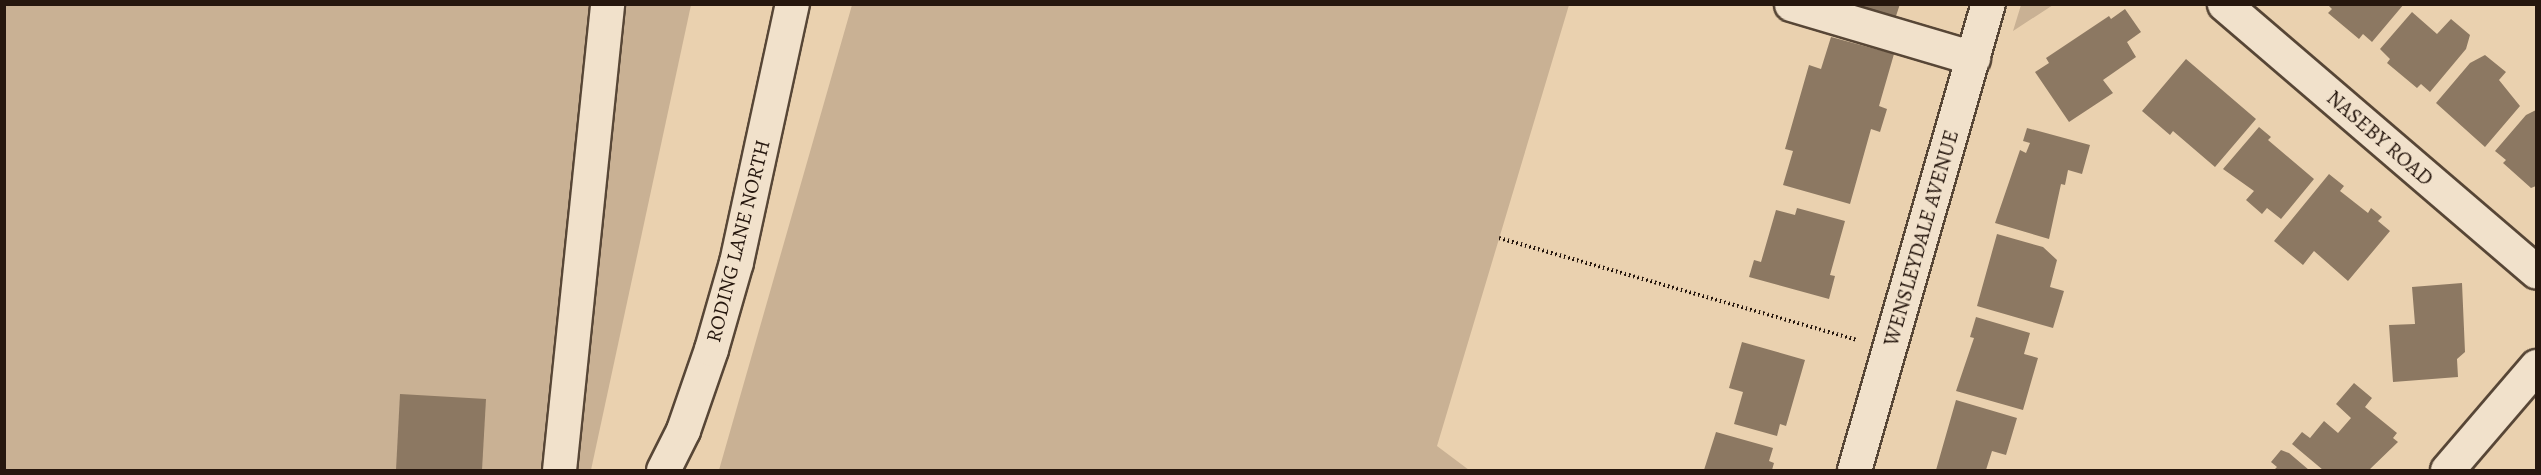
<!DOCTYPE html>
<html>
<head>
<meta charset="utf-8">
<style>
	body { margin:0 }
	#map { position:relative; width:2541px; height:475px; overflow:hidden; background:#ead1af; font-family:Alegreya,serif }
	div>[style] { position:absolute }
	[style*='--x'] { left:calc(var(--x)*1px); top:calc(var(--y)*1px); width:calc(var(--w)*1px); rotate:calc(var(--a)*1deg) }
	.green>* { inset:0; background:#c9b194 }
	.building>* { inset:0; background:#8c7862 }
	.path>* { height:4px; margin-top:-2px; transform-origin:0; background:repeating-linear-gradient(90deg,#26170e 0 1.5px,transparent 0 4.5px) }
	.roads { filter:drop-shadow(2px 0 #574636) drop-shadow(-2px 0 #574636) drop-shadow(0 2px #574636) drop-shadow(0 -2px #574636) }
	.minor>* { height:33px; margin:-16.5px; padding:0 16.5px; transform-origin:16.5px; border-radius:16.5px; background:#f1e1cb }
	span { translate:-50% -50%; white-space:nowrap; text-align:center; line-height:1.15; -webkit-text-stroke:6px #f1e1cb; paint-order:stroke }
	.street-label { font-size:21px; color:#26170e }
	.frame { position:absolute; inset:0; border:6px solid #26170e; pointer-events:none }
</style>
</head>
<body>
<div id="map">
	<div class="green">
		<div style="clip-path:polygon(4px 5px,691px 5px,591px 470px,5px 470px)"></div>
		<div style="clip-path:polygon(852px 5px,1569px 5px,1437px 446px,1469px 470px,719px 470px)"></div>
		<div style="clip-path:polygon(2021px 5px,2021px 4px,2053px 5px,2013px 31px)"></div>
	</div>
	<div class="building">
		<div style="clip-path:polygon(1815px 4px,1900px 4px,1895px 19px)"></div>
		<div style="clip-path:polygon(2327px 4px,2404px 4px,2372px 42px,2363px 34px,2359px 39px,2328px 13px,2332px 9px)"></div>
		<div style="clip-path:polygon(2125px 9px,2141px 32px,2127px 42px,2136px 57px,2103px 80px,2113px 93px,2069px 122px,2035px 72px,2049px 63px,2046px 58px,2109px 16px,2111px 19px)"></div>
		<div style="clip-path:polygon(2412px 12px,2437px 34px,2451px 19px,2470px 35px,2466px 49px,2430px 92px,2421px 84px,2417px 88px,2387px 63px,2390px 59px,2380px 49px)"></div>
		<div style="clip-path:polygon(1831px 37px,1894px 54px,1879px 106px,1887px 109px,1880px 132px,1871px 129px,1850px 204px,1783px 185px,1793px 151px,1785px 149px,1809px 65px,1821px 69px)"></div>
		<div style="clip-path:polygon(2485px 55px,2506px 72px,2499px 80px,2520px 106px,2485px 147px,2436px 103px,2470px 63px)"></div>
		<div style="clip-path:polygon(2186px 59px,2256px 119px,2215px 167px,2173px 131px,2170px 135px,2142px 111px)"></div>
		<div style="clip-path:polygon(2536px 110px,2536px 186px,2531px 188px,2503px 163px,2506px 160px,2495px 151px,2526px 115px)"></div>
		<div style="clip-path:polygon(2259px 127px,2271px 137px,2268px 140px,2314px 179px,2281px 219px,2267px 208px,2262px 214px,2246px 200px,2254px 191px,2223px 169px)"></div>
		<div style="clip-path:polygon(2027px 128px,2090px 145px,2082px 174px,2068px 170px,2065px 185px,2061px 184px,2049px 239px,1995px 223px,2020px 150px,2026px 153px,2030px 143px,2023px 141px)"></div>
		<div style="clip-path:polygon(2329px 174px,2344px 186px,2340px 191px,2368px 213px,2371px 208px,2382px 217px,2378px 221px,2390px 231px,2348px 281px,2314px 251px,2303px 265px,2274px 241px)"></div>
		<div style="clip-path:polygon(1797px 208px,1845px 221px,1830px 275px,1835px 276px,1829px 299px,1749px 277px,1754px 260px,1761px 262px,1776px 210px,1795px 215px)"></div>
		<div style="clip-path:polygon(1997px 234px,2043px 247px,2057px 260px,2050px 287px,2064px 291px,2053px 328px,1977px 306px)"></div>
		<div style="clip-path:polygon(2462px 283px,2465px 352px,2457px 359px,2458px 377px,2393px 382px,2389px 325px,2415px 324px,2412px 287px)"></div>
		<div style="clip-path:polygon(1976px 317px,2030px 333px,2024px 354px,2038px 358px,2023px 410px,1956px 391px,1974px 338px,1970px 337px)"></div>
		<div style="clip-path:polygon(1742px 342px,1805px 360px,1786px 426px,1780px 424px,1777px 436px,1734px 424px,1743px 392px,1729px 388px)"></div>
		<div style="clip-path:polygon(2354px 383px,2372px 398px,2365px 407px,2397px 433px,2393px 438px,2398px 442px,2369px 470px,2323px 470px,2292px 444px,2302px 432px,2310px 438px,2324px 421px,2338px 433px,2351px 418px,2336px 404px)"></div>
		<div style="clip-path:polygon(400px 394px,486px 399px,482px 470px,396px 470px)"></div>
		<div style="clip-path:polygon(1956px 400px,2017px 418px,2006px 455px,1992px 451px,1986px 470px,1936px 470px)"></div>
		<div style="clip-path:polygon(1716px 432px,1773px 448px,1769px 461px,1774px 463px,1772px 470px,1704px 470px)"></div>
		<div style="clip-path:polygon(2281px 450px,2289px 453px,2309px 470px,2274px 470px,2277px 467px,2271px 462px)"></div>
	</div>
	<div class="path">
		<div style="--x:1499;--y:238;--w:371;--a:15.9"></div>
	</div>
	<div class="roads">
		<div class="minor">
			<div style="--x:1791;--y:4;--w:190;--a:16.5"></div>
			<div style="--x:2224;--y:4;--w:411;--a:40.6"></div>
			<div style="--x:559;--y:470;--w:468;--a:-84.1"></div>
			<div style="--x:663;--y:470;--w:45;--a:-63.4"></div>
			<div style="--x:683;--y:430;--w:86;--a:-70.9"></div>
			<div style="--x:711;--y:349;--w:91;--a:-74"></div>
			<div style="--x:736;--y:262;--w:264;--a:-77.8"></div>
			<div style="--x:1854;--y:470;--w:485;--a:-74"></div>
			<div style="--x:2447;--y:470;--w:137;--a:-49.4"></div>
		</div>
	</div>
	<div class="street-label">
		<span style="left:2380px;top:138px;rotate:41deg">NASEBY ROAD</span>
		<span style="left:1921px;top:238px;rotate:-74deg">WENSLEYDALE AVENUE</span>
		<span style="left:738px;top:241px;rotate:-76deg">RODING LANE NORTH</span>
	</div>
	<div class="frame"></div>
</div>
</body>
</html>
